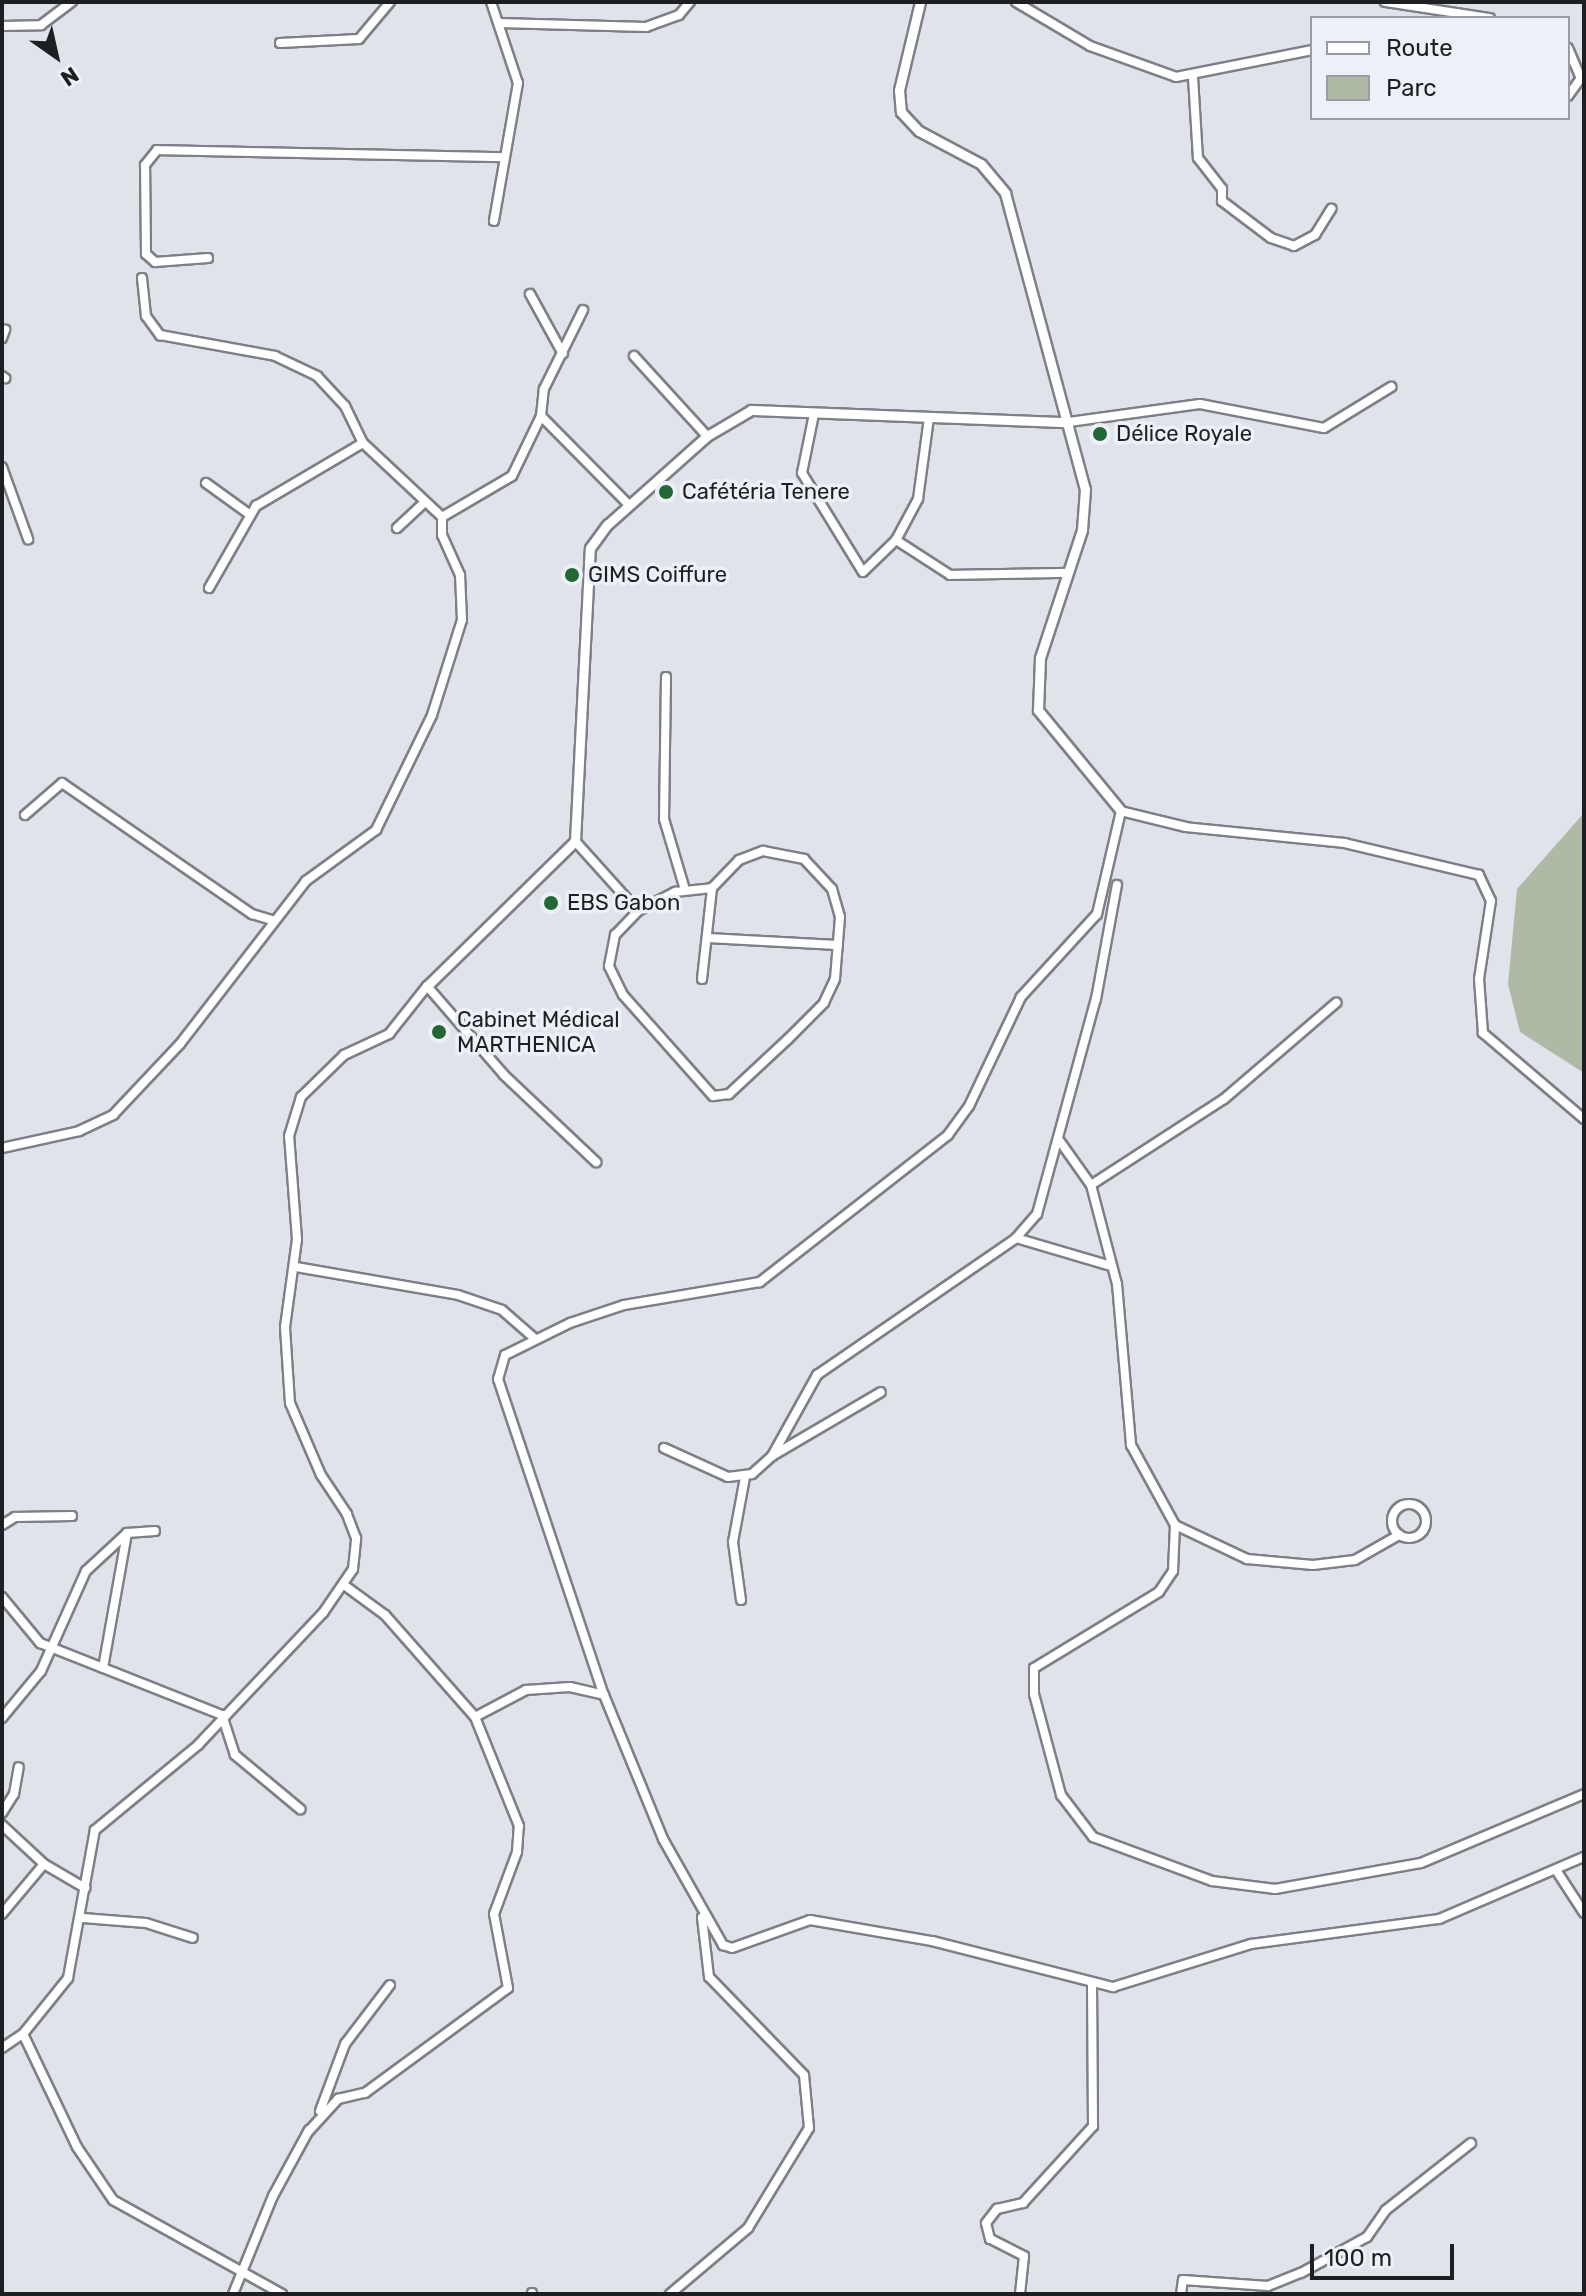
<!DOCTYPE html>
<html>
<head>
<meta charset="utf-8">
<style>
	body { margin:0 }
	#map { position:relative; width:1586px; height:2296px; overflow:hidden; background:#e0e3ea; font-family:Rubik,sans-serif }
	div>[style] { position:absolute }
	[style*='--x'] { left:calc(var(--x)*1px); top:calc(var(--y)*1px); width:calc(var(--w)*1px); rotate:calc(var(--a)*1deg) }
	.green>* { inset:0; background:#aeb9a6 }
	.roads { filter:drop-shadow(2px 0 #7d8086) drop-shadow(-2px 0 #7d8086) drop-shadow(0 2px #7d8086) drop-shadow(0 -2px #7d8086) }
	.minor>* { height:8px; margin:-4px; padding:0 4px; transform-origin:4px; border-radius:4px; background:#fff }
	.minor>.ring { margin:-4px; padding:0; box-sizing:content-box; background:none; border:8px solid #fff; border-radius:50% }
	.tertiary>* { height:9px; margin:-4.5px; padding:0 4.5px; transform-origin:4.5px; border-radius:4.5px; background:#fff }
	.dots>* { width:22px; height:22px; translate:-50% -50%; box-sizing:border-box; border:4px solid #eef0f8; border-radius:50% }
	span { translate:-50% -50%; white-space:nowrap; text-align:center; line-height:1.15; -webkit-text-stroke:7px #eef0f8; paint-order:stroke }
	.poi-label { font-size:22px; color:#1e1f22 }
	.left { translate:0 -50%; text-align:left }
	.frame { position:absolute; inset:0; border:4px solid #1e1f22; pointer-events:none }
	.legend { position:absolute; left:1310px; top:16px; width:260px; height:104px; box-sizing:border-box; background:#eef0f8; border:2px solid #9b9ca2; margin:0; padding:10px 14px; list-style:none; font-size:24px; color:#1e1f22 }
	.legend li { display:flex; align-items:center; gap:16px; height:40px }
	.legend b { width:40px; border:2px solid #9b9ca2 }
	.north { position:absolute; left:16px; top:16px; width:80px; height:80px; -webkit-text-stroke:6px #eef0f8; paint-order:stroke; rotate:146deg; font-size:22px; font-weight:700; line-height:32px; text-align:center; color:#1e1f22 }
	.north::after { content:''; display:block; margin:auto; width:28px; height:36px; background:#1e1f22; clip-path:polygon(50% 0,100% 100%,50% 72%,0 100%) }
	.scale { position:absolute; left:1310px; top:2244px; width:144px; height:36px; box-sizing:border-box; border:4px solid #1e1f22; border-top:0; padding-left:10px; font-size:24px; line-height:28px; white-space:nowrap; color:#1e1f22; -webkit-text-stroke:6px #eef0f8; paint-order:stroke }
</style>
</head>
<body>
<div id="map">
	<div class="green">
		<div style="clip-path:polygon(1584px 813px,1584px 1073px,1520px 1032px,1508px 984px,1517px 889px)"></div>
	</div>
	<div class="roads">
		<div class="minor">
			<div style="--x:491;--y:2;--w:85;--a:71.6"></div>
			<div style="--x:518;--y:83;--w:140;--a:99.9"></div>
			<div style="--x:1016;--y:2;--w:86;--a:30.7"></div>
			<div style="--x:1090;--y:46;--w:91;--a:19.8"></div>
			<div style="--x:1176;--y:77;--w:139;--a:-11.2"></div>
			<div style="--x:1385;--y:2;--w:106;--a:8.7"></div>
			<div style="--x:499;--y:23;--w:147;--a:1.6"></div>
			<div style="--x:646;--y:27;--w:35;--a:-20"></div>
			<div style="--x:679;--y:15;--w:17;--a:-50"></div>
			<div style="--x:2;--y:26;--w:39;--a:-1"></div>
			<div style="--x:41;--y:25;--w:39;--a:-37"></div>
			<div style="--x:280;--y:43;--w:79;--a:-2.9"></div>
			<div style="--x:359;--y:39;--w:48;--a:-50"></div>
			<div style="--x:1568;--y:48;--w:33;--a:67"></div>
			<div style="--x:1581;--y:78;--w:22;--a:126"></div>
			<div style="--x:1193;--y:77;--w:81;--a:86.5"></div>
			<div style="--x:1198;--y:158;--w:39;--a:52"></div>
			<div style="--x:1222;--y:189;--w:12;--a:90"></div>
			<div style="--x:1222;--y:201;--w:61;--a:37.1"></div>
			<div style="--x:1271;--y:238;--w:24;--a:19"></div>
			<div style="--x:1294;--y:246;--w:24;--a:-28"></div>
			<div style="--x:1315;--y:235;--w:31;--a:-58"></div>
			<div style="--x:208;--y:258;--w:53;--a:175.7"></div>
			<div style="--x:155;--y:262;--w:12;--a:-138"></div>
			<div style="--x:146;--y:254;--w:89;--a:-90.6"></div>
			<div style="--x:145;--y:165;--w:19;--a:-51"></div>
			<div style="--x:157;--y:150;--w:344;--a:1.2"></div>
			<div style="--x:142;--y:278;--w:38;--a:84"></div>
			<div style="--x:146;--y:316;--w:24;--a:54"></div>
			<div style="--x:160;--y:335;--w:117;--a:10.3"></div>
			<div style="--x:275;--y:356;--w:47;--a:25.5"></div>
			<div style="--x:317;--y:376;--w:41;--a:47"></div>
			<div style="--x:345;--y:406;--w:41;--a:64.1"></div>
			<div style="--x:363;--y:443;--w:108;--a:43.1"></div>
			<div style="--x:530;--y:294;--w:68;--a:61.2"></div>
			<div style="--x:2;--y:338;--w:9;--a:-69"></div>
			<div style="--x:634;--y:356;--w:108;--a:47.6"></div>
			<div style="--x:2;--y:376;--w:4;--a:34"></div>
			<div style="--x:814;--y:414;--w:60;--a:101.5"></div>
			<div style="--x:802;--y:473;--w:116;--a:58.4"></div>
			<div style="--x:863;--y:572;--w:46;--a:-44.1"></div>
			<div style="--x:896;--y:540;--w:47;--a:-61.8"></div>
			<div style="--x:918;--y:499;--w:82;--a:-82.3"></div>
			<div style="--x:541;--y:416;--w:125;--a:45.3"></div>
			<div style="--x:1069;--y:422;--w:132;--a:-7.8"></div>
			<div style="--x:1200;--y:404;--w:126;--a:11"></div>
			<div style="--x:1324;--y:428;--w:79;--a:-31.5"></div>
			<div style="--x:2;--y:467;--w:77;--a:70.1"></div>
			<div style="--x:206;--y:483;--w:53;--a:35.8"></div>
			<div style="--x:397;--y:528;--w:37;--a:-43"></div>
			<div style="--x:896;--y:540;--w:64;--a:32.9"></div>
			<div style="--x:950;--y:575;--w:118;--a:-1"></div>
			<div style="--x:209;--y:588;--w:95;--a:-60.2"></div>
			<div style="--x:256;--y:506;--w:124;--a:-30.5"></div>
			<div style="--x:666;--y:677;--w:142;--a:90.8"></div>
			<div style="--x:664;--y:819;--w:74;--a:73.5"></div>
			<div style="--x:25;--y:815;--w:49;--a:-40.9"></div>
			<div style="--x:62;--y:783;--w:231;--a:34.6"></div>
			<div style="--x:252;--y:914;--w:21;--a:17"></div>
			<div style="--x:575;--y:841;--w:94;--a:48"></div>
			<div style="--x:707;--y:938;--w:131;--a:3.1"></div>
			<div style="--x:702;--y:979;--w:92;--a:-83.7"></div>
			<div style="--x:712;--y:888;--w:39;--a:-46"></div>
			<div style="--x:739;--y:860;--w:26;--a:-21"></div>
			<div style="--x:763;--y:851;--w:42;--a:11"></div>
			<div style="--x:804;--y:859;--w:41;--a:47"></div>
			<div style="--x:832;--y:889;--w:29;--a:74"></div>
			<div style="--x:840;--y:917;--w:62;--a:94.6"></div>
			<div style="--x:835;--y:979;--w:26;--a:115"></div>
			<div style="--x:824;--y:1003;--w:51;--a:135"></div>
			<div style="--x:788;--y:1039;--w:81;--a:137"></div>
			<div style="--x:729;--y:1094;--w:16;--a:173"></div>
			<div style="--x:713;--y:1096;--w:135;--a:-131.7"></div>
			<div style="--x:623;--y:995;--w:32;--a:-116"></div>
			<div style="--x:609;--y:966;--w:32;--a:-79"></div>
			<div style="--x:615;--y:935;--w:33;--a:-46"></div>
			<div style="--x:638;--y:911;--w:42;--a:-27.2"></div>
			<div style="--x:675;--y:892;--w:37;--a:-6"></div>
			<div style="--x:1584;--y:1119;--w:133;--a:-139.6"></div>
			<div style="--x:1483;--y:1033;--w:54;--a:-94.2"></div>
			<div style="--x:1479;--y:979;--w:79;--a:-81.3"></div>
			<div style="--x:1491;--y:901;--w:29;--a:-115"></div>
			<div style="--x:1479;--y:875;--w:138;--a:-166.6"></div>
			<div style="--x:1345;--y:843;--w:160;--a:-174.3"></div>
			<div style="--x:1186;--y:827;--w:67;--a:-166.2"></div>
			<div style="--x:1121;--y:811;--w:106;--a:103.1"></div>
			<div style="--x:1097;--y:914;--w:113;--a:132.5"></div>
			<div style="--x:1021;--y:997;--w:121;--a:115.5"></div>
			<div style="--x:969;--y:1106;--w:36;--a:126"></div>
			<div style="--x:948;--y:1135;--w:239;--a:142"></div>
			<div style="--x:760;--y:1282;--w:138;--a:170.4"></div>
			<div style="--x:624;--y:1305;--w:57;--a:161.6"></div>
			<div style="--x:570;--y:1323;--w:72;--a:153.8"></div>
			<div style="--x:505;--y:1355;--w:25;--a:106"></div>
			<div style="--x:498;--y:1379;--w:333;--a:71.5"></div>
			<div style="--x:604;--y:1695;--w:156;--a:67.7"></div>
			<div style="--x:663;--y:1839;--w:122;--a:60.5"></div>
			<div style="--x:723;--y:1945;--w:9;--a:18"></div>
			<div style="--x:732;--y:1948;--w:83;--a:-19.7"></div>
			<div style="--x:810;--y:1920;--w:124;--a:9.8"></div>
			<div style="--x:932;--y:1941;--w:187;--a:14.3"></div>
			<div style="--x:1113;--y:1987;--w:145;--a:-17.3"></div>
			<div style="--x:1251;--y:1944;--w:190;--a:-7.6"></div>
			<div style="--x:1439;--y:1919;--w:158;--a:-23.2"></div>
			<div style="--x:1059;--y:1140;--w:55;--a:54.6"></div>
			<div style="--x:1091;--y:1185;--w:102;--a:75.3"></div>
			<div style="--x:1117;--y:1284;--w:162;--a:85"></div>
			<div style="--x:1131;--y:1445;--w:91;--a:61.2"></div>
			<div style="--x:1175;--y:1525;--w:80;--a:25.3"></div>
			<div style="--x:1247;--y:1559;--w:66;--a:5.2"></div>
			<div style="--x:1313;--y:1565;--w:42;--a:-6.8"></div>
			<div style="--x:1355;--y:1560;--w:51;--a:-29.6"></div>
			<div style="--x:2;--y:1148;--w:79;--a:-12.4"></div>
			<div style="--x:79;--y:1131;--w:38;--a:-25"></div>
			<div style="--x:113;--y:1115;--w:98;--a:-46.7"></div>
			<div style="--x:180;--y:1044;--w:206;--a:-52.3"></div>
			<div style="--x:306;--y:881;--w:87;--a:-36.1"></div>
			<div style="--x:376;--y:830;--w:128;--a:-64"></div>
			<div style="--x:432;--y:715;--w:100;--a:-72.5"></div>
			<div style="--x:462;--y:620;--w:45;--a:-92.5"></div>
			<div style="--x:460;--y:575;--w:44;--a:-114.2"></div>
			<div style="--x:442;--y:535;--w:18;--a:-90"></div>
			<div style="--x:442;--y:517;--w:81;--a:-30.4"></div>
			<div style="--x:512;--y:476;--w:67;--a:-64.2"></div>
			<div style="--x:541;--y:416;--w:27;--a:-84"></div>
			<div style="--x:544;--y:389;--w:88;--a:-63.7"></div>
			<div style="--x:1091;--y:1185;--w:158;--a:-32.9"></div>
			<div style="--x:1224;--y:1099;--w:148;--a:-40.6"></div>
			<div style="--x:1016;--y:1238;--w:96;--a:16.4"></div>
			<div style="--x:296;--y:1267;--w:164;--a:9.8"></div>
			<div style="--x:458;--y:1295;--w:46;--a:18.8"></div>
			<div style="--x:502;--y:1310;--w:43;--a:41.2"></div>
			<div style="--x:664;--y:1448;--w:70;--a:24.4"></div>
			<div style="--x:728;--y:1477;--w:24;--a:-7"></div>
			<div style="--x:752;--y:1474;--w:27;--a:-42"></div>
			<div style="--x:772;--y:1456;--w:93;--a:-60.9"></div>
			<div style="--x:817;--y:1375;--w:242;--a:-34.5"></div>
			<div style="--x:1016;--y:1238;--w:32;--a:-49"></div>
			<div style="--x:1037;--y:1214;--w:223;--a:-74.7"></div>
			<div style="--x:1096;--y:999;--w:116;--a:-79.6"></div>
			<div style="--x:772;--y:1456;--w:126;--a:-30.4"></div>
			<div class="ring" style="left:1392px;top:1504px;width:26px;height:26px"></div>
			<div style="--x:2;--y:1525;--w:15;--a:-32"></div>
			<div style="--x:15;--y:1517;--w:57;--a:-1"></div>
			<div style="--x:1175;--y:1525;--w:46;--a:92.5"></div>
			<div style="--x:1173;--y:1571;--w:25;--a:124"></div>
			<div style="--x:1159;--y:1592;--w:146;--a:148.7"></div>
			<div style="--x:1034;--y:1668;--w:26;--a:90"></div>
			<div style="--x:1034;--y:1694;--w:105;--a:75"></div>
			<div style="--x:1061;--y:1795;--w:53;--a:52.7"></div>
			<div style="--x:1093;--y:1837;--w:127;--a:20.3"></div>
			<div style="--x:1212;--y:1881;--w:64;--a:7.2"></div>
			<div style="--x:1275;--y:1889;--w:148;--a:-10.1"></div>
			<div style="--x:1421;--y:1863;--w:177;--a:-22.9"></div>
			<div style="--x:2;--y:1597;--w:60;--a:50.4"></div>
			<div style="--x:40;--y:1643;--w:196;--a:21.6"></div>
			<div style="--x:222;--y:1715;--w:42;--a:72"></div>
			<div style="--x:235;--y:1755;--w:85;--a:39.7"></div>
			<div style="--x:741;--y:1600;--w:59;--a:-97.9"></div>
			<div style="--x:733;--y:1542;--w:66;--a:-79.5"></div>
			<div style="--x:103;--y:1668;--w:137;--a:-79.9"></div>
			<div style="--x:475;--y:1717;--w:58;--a:-27.9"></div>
			<div style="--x:526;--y:1690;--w:44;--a:-3.9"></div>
			<div style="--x:570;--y:1687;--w:35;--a:13"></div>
			<div style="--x:2;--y:1718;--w:61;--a:-50.3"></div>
			<div style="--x:41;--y:1671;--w:110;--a:-65.8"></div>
			<div style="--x:86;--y:1571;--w:56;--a:-42.8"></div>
			<div style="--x:127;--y:1533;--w:28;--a:-4"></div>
			<div style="--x:2;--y:1813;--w:22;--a:-58"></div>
			<div style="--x:14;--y:1794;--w:27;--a:-80"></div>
			<div style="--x:2;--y:1825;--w:57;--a:42.9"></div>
			<div style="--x:44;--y:1864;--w:48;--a:30.3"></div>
			<div style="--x:1556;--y:1870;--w:51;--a:56.9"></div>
			<div style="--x:2;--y:1914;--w:65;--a:-50"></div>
			<div style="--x:83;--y:1918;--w:63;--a:4.5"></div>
			<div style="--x:146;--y:1923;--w:49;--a:17.7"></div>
			<div style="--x:2;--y:2048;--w:25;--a:-34"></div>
			<div style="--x:320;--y:2111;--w:72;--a:-69.5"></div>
			<div style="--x:345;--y:2044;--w:74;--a:-52.7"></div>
			<div style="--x:308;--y:2132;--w:45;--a:-47.7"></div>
			<div style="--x:338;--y:2099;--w:28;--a:-13"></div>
			<div style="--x:365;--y:2093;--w:177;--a:-36.3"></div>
			<div style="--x:508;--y:1988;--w:75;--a:-100.7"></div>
			<div style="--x:494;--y:1914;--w:66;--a:-69.6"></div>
			<div style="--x:517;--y:1852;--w:26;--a:-86"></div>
			<div style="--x:519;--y:1826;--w:118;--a:-112"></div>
			<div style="--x:475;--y:1717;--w:136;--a:-131.4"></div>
			<div style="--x:385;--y:1615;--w:51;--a:-143.8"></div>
			<div style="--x:233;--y:2294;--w:106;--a:-67.8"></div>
			<div style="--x:273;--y:2196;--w:75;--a:-61.4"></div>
			<div style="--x:282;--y:2294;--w:193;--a:-150.9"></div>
			<div style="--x:113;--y:2200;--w:64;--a:-124.2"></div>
			<div style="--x:77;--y:2147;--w:125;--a:-115.5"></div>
			<div style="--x:23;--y:2034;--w:72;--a:-51.2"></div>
			<div style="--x:68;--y:1978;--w:150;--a:-79.7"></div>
			<div style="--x:95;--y:1830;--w:134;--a:-39.5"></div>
			<div style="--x:198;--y:1745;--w:182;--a:-46.6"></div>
			<div style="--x:323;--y:1613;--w:53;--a:-55.7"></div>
			<div style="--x:353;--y:1569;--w:31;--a:-84"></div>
			<div style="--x:356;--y:1538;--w:26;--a:-111"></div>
			<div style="--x:347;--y:1514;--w:47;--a:-123.7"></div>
			<div style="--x:321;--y:1475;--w:78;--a:-113.3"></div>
			<div style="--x:290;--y:1403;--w:76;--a:-93.8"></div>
			<div style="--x:285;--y:1327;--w:89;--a:-82.2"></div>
			<div style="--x:297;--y:1239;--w:103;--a:-94.4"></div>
			<div style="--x:289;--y:1136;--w:41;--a:-72.9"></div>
			<div style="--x:301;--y:1097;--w:60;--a:-44.3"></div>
			<div style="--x:344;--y:1055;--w:50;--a:-25"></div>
			<div style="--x:389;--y:1034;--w:61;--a:-51.6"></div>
			<div style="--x:427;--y:986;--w:118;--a:49.1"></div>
			<div style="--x:504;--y:1075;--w:127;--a:43.4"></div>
			<div style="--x:532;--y:2294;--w:1;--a:-90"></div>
			<div style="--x:670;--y:2294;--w:102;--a:-40.2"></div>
			<div style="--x:748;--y:2228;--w:117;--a:-58.6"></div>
			<div style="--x:809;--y:2128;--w:53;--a:-95.4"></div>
			<div style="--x:804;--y:2075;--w:136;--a:-134.1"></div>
			<div style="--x:709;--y:1977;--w:60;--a:-96.7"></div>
			<div style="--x:1020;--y:2294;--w:38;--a:-84"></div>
			<div style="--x:1024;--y:2256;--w:38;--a:-153"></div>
			<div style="--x:990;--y:2239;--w:16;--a:-104"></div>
			<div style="--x:986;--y:2223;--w:18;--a:-52"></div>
			<div style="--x:997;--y:2209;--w:27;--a:-13"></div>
			<div style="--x:1023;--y:2203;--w:104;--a:-47.7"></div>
			<div style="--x:1093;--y:2126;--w:142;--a:-90.4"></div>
			<div style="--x:1181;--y:2294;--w:14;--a:-82"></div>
			<div style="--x:1183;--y:2280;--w:85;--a:4"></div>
			<div style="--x:1268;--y:2286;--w:35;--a:-22"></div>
			<div style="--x:1301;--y:2273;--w:75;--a:-28.6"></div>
			<div style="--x:1367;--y:2237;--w:33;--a:-55"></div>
			<div style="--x:1386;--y:2210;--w:108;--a:-38.2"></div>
		</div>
		<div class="tertiary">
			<div style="--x:920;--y:2;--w:90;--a:103.4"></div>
			<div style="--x:899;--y:90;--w:22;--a:85"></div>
			<div style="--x:901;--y:112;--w:26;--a:47"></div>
			<div style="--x:919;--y:131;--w:70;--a:28"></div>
			<div style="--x:981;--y:164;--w:38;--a:50"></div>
			<div style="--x:1005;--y:193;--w:307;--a:74.9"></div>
			<div style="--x:1085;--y:489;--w:41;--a:94.2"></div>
			<div style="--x:1082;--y:530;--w:135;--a:108.2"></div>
			<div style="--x:1040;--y:658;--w:52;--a:92.2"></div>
			<div style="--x:1038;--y:710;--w:131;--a:50.6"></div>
			<div style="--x:427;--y:986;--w:207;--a:-44.4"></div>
			<div style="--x:575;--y:841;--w:293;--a:-87.1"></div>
			<div style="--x:590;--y:548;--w:29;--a:-54"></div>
			<div style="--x:607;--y:525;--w:134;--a:-41.7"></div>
			<div style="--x:707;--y:436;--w:51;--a:-30.6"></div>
			<div style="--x:751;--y:410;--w:318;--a:2.2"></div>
		</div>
	</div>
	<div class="dots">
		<div style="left:1100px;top:434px;background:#236834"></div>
		<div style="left:666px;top:492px;background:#236834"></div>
		<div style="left:572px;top:575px;background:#236834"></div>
		<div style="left:551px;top:903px;background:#236834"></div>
		<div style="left:439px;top:1032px;background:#236834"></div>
	</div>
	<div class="poi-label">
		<span class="left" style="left:1116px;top:434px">Délice Royale</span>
		<span class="left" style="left:682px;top:492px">Cafétéria Tenere</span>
		<span class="left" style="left:588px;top:575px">GIMS Coiffure</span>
		<span class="left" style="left:567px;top:903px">EBS Gabon</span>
		<span class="left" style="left:457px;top:1032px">Cabinet Médical<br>MARTHENICA</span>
	</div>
	<div class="frame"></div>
	<ul class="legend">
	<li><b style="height:10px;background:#fff"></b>Route</li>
	<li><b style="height:22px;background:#aeb9a6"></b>Parc</li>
	</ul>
	<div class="north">N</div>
	<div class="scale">100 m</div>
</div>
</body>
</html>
